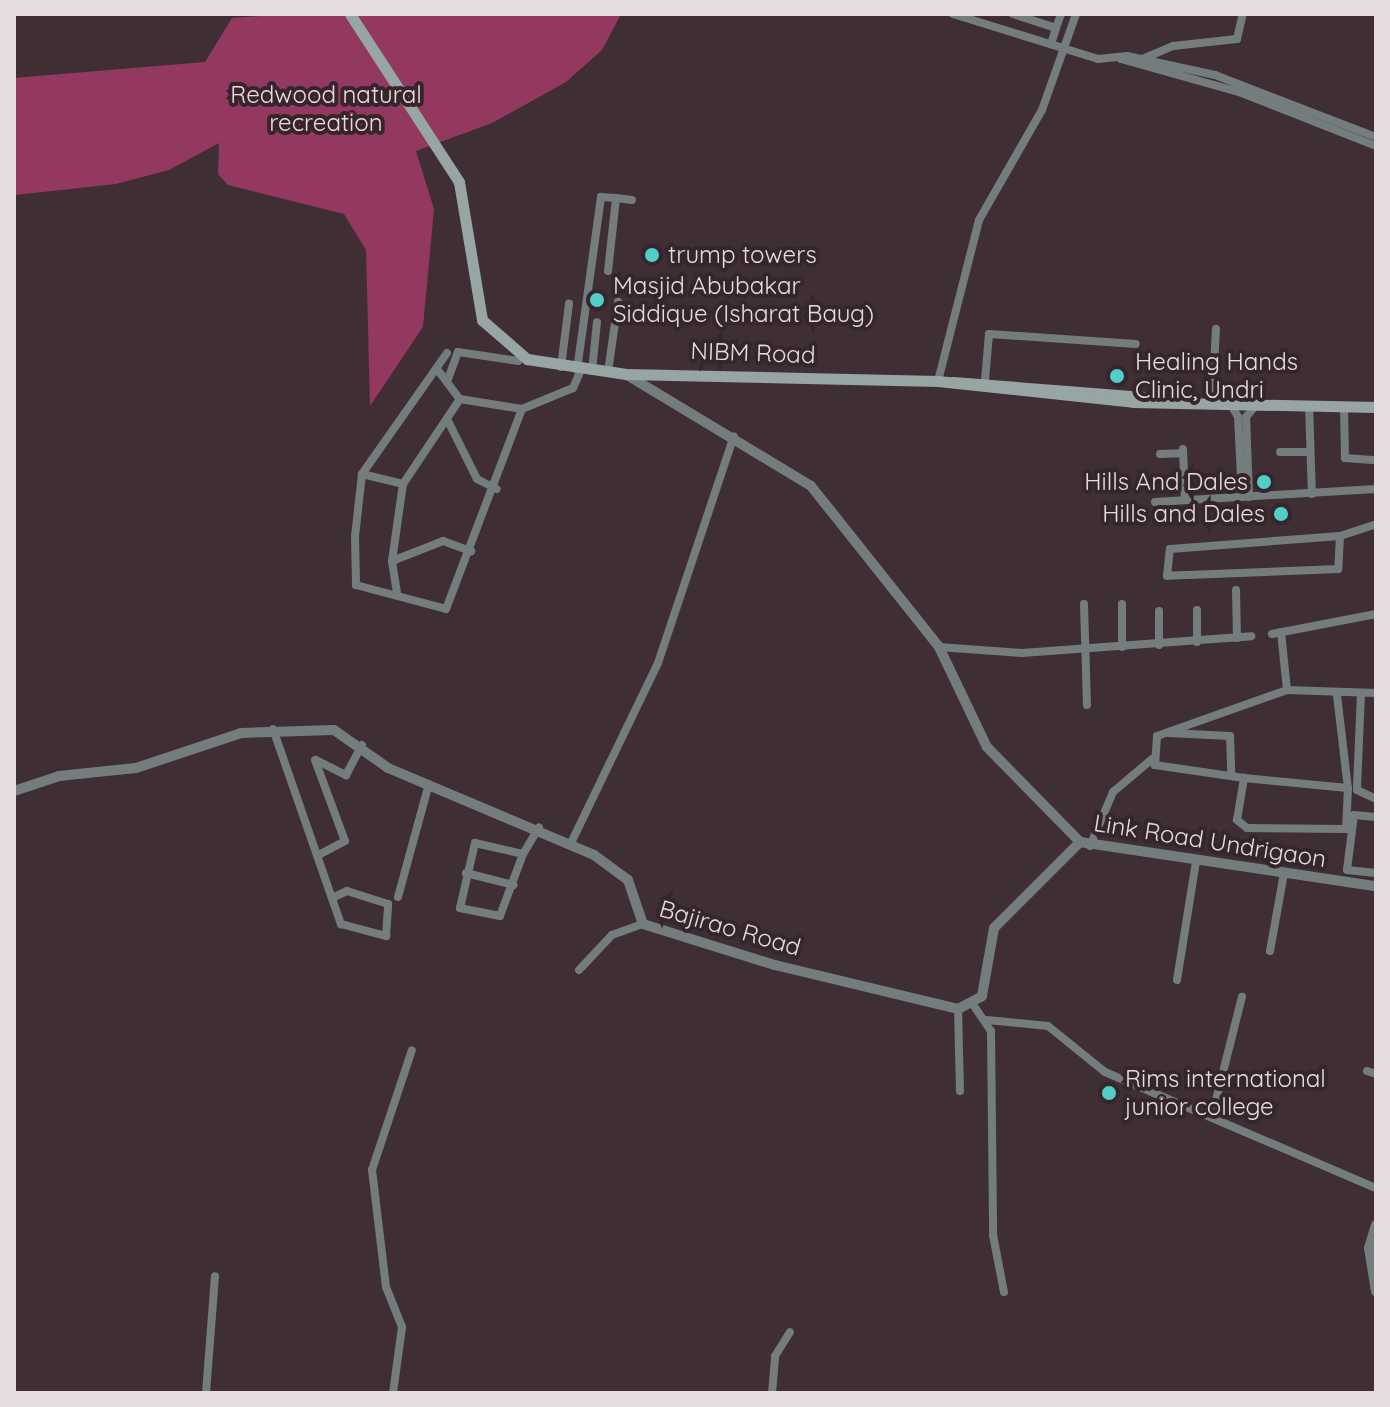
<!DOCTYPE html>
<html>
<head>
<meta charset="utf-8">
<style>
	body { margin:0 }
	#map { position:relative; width:1390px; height:1407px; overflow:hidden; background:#3f2f35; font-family:Quicksand,sans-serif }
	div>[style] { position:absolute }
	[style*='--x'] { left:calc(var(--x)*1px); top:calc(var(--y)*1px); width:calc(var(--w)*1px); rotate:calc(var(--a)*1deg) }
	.forest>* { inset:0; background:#93385e }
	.minor>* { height:8px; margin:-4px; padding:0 4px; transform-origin:4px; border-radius:4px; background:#747d7d }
	.tertiary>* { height:10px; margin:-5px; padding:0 5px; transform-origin:5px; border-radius:5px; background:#747d7d }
	.secondary>* { height:11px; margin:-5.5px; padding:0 5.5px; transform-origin:5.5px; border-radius:5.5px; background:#97a6a5 }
	.dots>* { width:22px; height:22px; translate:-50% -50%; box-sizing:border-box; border:4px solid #35262b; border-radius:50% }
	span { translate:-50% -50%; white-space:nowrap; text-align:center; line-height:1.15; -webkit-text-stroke:8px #35262b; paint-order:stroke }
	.park-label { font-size:24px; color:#f1d7df }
	.poi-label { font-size:24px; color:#e6dbdf }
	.left { translate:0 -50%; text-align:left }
	.right { translate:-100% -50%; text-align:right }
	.street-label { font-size:24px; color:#e6dbdf }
	.frame { position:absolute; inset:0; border:16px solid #e6dbdf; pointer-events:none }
</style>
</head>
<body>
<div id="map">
	<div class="forest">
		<div style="clip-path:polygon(288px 14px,621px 14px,602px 50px,566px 82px,492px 123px,416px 151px,434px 209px,423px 327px,370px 406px,366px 250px,344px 214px,228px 185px,218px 174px,219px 143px,169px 170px,116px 184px,15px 195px,14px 78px,205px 62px,232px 18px)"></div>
	</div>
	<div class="minor">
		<div style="--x:953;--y:14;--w:152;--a:17.2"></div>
		<div style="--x:1098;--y:59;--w:29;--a:-6"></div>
		<div style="--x:1127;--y:56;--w:90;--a:12.2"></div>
		<div style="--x:1215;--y:75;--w:173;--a:21.1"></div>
		<div style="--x:1013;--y:14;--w:45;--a:18"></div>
		<div style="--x:1056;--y:28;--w:17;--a:107"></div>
		<div style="--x:1056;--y:28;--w:15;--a:-70"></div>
		<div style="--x:1121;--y:59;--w:123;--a:15.6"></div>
		<div style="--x:1239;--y:92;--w:147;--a:21.5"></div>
		<div style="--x:1140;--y:60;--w:36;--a:-23"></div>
		<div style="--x:1173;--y:46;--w:64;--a:-6.2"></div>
		<div style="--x:1237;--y:39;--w:26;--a:-77"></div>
		<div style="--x:608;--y:271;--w:73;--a:-83.7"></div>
		<div style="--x:616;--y:198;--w:16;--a:7"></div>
		<div style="--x:447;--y:353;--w:148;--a:125.1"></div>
		<div style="--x:362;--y:474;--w:62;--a:96.4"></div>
		<div style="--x:355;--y:536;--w:49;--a:88.8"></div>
		<div style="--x:356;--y:585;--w:93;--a:14.9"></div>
		<div style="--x:446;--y:609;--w:214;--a:-69.2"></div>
		<div style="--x:522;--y:409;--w:55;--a:-22.4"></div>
		<div style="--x:573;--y:388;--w:20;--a:-66"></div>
		<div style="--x:561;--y:367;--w:64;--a:-82.8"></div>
		<div style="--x:437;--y:369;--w:38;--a:53"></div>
		<div style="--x:460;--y:399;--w:63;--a:9.2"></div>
		<div style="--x:577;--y:370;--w:175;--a:-82.1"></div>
		<div style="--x:601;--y:197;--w:15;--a:4"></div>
		<div style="--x:592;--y:371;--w:49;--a:-84.2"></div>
		<div style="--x:608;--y:372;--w:71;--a:-81.9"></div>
		<div style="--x:985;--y:380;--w:46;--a:-85"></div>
		<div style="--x:989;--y:334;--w:147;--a:3.9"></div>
		<div style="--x:938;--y:381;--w:166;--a:-75.7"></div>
		<div style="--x:979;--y:220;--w:127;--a:-60.2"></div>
		<div style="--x:1042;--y:110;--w:102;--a:-70.5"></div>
		<div style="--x:447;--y:382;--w:32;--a:-70"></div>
		<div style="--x:458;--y:352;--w:61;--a:8.5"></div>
		<div style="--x:1212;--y:402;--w:73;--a:-86.9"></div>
		<div style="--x:1230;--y:403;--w:16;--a:60"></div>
		<div style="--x:1238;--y:417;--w:80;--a:87.1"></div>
		<div style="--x:1309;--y:405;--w:89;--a:88.1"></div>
		<div style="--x:1344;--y:406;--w:52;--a:88.9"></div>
		<div style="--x:1345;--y:458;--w:31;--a:4"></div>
		<div style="--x:447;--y:419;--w:67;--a:63.4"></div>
		<div style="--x:477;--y:479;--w:22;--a:27"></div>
		<div style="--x:1183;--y:449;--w:51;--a:87.8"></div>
		<div style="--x:1280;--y:452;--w:30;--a:0"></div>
		<div style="--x:1160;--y:454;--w:23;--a:-2"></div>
		<div style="--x:362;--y:474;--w:42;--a:13.7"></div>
		<div style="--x:1249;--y:497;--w:80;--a:-92.1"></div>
		<div style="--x:1246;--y:417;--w:16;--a:-50"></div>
		<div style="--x:1155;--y:502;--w:221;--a:-3.4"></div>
		<div style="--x:1340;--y:536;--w:33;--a:93"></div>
		<div style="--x:1338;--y:569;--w:171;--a:177.7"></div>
		<div style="--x:1167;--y:576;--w:27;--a:-84"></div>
		<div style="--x:1170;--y:549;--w:170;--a:-4.4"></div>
		<div style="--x:1340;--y:536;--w:38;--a:-18"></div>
		<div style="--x:392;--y:561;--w:55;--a:-21.4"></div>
		<div style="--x:443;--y:541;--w:30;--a:20"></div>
		<div style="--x:1236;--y:590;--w:48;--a:88.8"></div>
		<div style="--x:397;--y:593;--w:32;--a:-99"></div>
		<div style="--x:392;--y:561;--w:78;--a:-81.9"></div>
		<div style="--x:403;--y:484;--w:102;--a:-56.2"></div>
		<div style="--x:1084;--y:604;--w:101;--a:88.3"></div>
		<div style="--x:1197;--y:610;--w:32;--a:90"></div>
		<div style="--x:1159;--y:611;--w:34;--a:90"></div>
		<div style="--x:1281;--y:632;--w:58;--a:84.1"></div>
		<div style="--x:1272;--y:634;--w:106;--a:-10.9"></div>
		<div style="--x:939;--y:647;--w:83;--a:4.1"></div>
		<div style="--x:1022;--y:653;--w:230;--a:-4.2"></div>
		<div style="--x:1122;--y:647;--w:43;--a:-90"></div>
		<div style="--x:1361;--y:693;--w:97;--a:92.4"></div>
		<div style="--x:1357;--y:790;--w:21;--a:25"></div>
		<div style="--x:1337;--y:695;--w:94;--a:83.3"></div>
		<div style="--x:1348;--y:788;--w:41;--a:92.8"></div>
		<div style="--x:1346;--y:829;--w:99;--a:-179.4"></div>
		<div style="--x:1247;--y:828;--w:13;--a:-141"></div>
		<div style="--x:1237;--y:820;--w:43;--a:-80.5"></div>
		<div style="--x:1244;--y:778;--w:104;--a:5.5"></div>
		<div style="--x:273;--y:729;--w:207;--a:70.8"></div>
		<div style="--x:341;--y:924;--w:47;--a:14.9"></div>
		<div style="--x:386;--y:936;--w:32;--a:-86"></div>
		<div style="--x:388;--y:904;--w:43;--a:-162.4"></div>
		<div style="--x:347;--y:891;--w:14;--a:155"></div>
		<div style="--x:1169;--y:733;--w:61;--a:2.8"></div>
		<div style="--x:1230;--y:736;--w:36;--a:88"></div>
		<div style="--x:315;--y:760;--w:86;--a:69.7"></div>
		<div style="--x:345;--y:841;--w:30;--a:152"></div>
		<div style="--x:316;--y:760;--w:34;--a:27"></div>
		<div style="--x:346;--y:775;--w:34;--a:-62"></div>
		<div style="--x:1244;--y:778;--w:90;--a:-171.7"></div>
		<div style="--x:1155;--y:765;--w:29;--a:-86"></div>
		<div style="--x:1157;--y:736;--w:138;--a:-19.5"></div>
		<div style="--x:1287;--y:690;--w:89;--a:1.9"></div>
		<div style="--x:1376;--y:817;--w:22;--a:-175"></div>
		<div style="--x:1354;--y:815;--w:55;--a:97.3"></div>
		<div style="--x:1347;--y:870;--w:29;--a:6"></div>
		<div style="--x:571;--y:843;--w:200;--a:-64.2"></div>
		<div style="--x:658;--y:663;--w:239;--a:-71.5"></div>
		<div style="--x:1090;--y:846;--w:59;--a:-66.9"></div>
		<div style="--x:1113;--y:792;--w:51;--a:-40.2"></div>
		<div style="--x:523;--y:854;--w:66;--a:110.4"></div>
		<div style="--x:500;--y:916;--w:41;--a:-168.7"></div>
		<div style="--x:460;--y:908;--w:67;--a:-77"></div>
		<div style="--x:475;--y:843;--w:49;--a:12.9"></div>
		<div style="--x:523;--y:854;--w:31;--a:-59"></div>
		<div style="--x:466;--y:873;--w:49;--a:14.3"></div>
		<div style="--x:398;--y:897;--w:117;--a:-74.7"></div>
		<div style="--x:1270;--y:951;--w:79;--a:-79.8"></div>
		<div style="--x:579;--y:970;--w:48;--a:-46.7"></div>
		<div style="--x:612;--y:935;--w:33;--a:-20"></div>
		<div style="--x:1177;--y:980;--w:120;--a:-80.9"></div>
		<div style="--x:974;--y:1006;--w:30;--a:56"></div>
		<div style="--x:991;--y:1031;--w:204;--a:89.4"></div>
		<div style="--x:993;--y:1235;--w:58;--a:79.1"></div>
		<div style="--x:958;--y:1009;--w:82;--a:88.6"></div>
		<div style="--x:987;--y:1020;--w:61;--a:5.6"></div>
		<div style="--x:1048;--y:1026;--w:73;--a:38.9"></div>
		<div style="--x:1105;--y:1072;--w:295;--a:23.2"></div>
		<div style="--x:1367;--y:1071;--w:9;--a:18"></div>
		<div style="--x:1212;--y:1116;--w:123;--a:-75.9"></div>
		<div style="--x:206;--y:1393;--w:117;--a:-85.6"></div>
		<div style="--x:393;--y:1393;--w:67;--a:-82.2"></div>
		<div style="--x:402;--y:1327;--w:43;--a:-111.8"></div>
		<div style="--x:386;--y:1287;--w:118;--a:-96.8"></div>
		<div style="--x:372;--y:1170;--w:126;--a:-71.6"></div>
		<div style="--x:772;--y:1393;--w:37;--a:-85"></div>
		<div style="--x:775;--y:1356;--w:28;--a:-58"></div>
	</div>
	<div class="tertiary">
		<div style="--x:627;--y:375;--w:215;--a:31.1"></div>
		<div style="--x:811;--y:486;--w:206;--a:51.5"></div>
		<div style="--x:939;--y:647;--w:111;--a:64.4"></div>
		<div style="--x:987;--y:747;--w:133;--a:45.6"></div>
		<div style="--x:1080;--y:842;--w:299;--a:8.5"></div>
		<div style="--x:14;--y:791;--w:47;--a:-18.4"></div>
		<div style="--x:59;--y:776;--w:77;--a:-5.9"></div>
		<div style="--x:136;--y:768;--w:111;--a:-18.4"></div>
		<div style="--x:241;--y:733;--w:93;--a:-1.8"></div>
		<div style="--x:334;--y:730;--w:66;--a:35.1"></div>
		<div style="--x:388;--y:768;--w:224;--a:22.9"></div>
		<div style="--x:594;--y:855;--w:42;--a:36.3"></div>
		<div style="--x:628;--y:880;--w:46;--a:71.2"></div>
		<div style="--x:643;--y:924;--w:138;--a:17.3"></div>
		<div style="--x:775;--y:965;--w:188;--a:13.5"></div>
		<div style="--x:958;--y:1009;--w:27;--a:-28"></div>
		<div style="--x:982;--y:996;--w:69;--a:-80"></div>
		<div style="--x:994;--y:928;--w:122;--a:-45"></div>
		<div style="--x:1376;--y:1225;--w:24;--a:107"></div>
		<div style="--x:1369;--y:1248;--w:44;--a:80.8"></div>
	</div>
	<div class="secondary">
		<div style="--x:350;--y:14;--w:200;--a:57"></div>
		<div style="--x:459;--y:182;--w:140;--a:80.5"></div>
		<div style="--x:482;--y:320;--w:60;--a:40.9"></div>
		<div style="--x:527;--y:359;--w:100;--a:8.6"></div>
		<div style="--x:626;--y:374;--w:312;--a:1.3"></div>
		<div style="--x:938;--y:381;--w:196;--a:6.1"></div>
		<div style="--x:1133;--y:402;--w:243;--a:1.2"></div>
		<div style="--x:953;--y:382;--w:191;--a:4.5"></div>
	</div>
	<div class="dots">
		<div style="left:652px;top:255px;background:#53cdc9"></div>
		<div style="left:597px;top:300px;background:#53cdc9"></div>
		<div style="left:1117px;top:376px;background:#53cdc9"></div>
		<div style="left:1264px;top:482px;background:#53cdc9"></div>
		<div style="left:1281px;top:514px;background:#53cdc9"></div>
		<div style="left:1109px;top:1093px;background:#53cdc9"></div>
	</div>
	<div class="park-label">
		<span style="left:326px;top:109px">Redwood natural<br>recreation</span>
	</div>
	<div class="poi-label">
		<span class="left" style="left:668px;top:255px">trump towers</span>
		<span class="left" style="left:613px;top:300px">Masjid Abubakar<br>Siddique (Isharat Baug)</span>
		<span class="left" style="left:1135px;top:376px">Healing Hands<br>Clinic, Undri</span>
		<span class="right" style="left:1248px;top:482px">Hills And Dales</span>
		<span class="right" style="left:1265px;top:514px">Hills and Dales</span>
		<span class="left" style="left:1125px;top:1093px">Rims international<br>junior college</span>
	</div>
	<div class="street-label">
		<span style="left:753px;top:353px;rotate:2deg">NIBM Road</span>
		<span style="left:1210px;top:841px;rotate:9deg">Link Road Undrigaon</span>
		<span style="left:730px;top:928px;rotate:16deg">Bajirao Road</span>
	</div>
	<div class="frame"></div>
</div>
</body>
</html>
